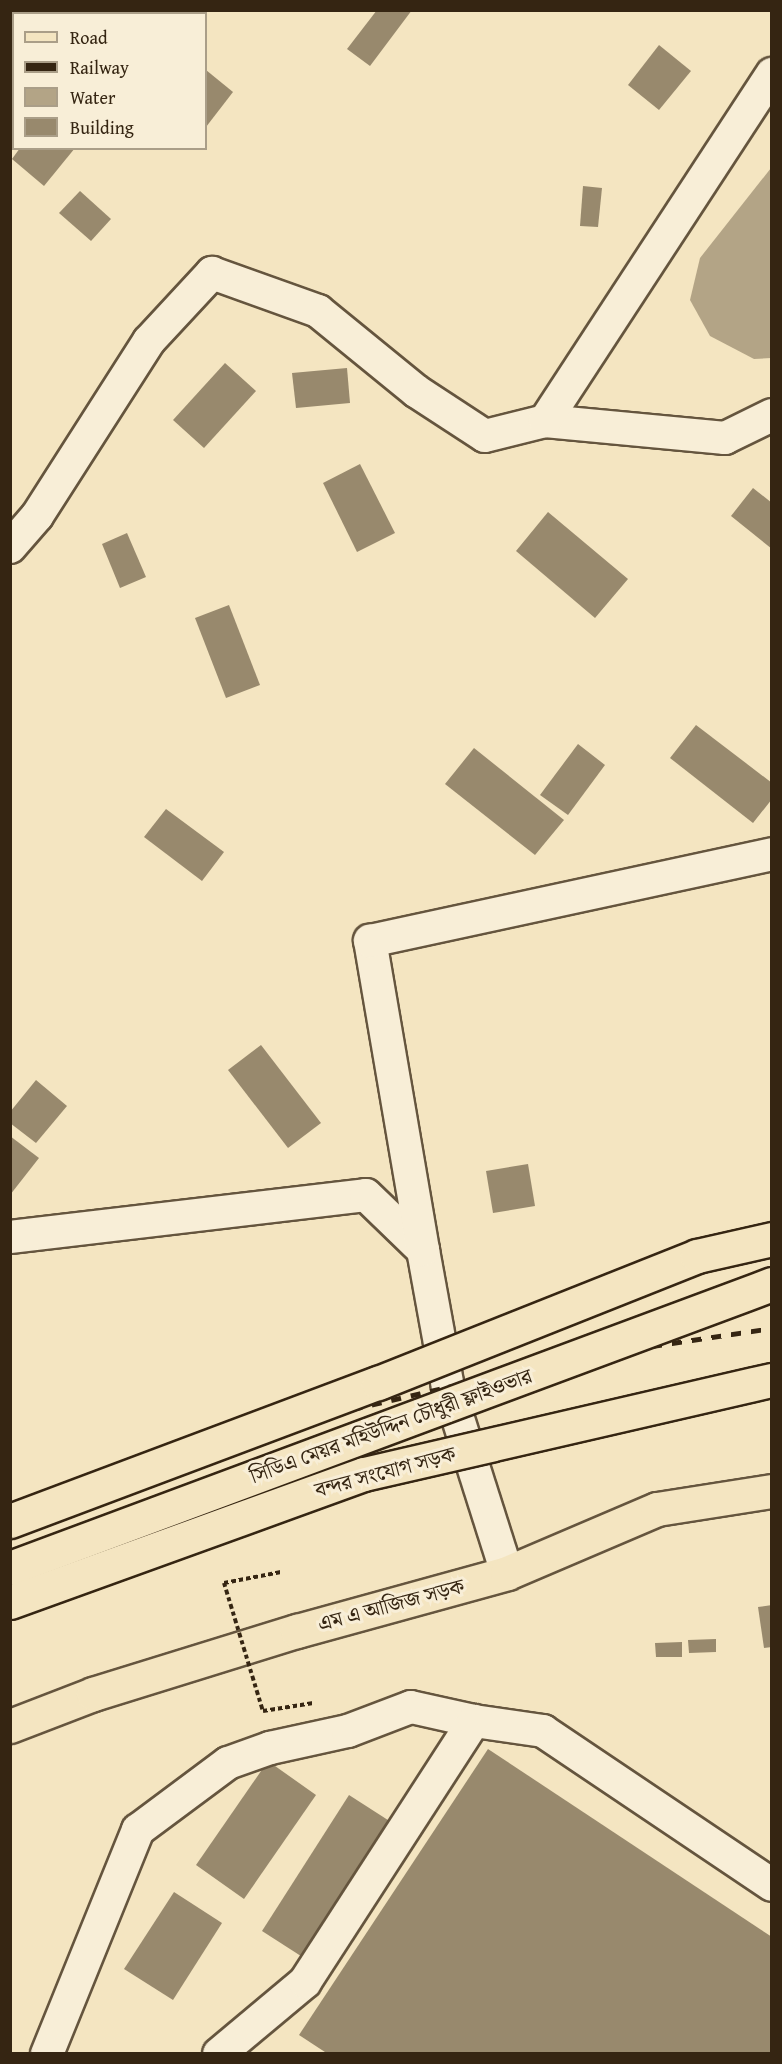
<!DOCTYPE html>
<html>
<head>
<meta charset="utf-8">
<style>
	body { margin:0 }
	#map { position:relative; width:782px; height:2064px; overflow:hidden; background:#f4e5c1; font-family:"Gentium Book Plus","Noto Serif Bengali",serif }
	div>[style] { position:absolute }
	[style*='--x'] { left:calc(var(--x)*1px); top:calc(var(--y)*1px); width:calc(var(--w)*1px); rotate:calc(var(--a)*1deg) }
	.water>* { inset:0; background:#b3a486 }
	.building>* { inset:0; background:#98896d }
	.path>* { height:4px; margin-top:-2px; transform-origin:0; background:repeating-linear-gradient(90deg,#352512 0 4.5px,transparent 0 7.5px) }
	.roads { filter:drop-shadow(2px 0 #65553e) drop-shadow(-2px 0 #65553e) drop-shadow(0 2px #65553e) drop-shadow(0 -2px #65553e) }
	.minor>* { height:32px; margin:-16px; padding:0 16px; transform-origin:16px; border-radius:16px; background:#f8eed7 }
	.major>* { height:33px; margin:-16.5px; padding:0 16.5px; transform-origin:16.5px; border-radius:16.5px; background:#f4e5c1 }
	.rail>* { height:4.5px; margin-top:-2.25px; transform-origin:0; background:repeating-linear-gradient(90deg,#352512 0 10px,transparent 0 20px) }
	.path-bridge>* { height:4px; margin-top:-2px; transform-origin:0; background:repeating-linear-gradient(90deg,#352512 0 4.5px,transparent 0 7.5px) }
	.bridges { filter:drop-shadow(2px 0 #352512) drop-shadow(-2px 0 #352512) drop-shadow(0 2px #352512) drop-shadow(0 -2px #352512) }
	.highway-bridge>* { height:33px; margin:-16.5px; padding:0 16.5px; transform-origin:16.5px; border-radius:16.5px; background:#f4e5c1 }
	span { translate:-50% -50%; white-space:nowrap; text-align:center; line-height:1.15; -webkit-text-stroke:6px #f8eed7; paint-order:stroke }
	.street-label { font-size:21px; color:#352512 }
	.frame { position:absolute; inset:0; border:12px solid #352512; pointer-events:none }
	.legend { position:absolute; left:12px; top:12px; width:195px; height:138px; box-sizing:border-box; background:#f8eed7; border:2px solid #aa9e88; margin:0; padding:8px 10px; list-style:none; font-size:18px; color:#352512 }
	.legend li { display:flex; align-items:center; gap:12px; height:30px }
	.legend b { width:30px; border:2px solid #aa9e88 }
</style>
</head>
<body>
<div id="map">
	<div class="water">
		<div style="clip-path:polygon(771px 168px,771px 358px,754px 359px,710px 336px,690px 300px,700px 258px)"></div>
	</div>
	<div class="building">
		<div style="clip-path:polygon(377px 10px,412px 10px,370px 66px,347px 49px)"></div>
		<div style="clip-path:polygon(659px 45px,691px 71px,659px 110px,628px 85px)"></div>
		<div style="clip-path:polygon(206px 70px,233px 92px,206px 127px)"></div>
		<div style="clip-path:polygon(20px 148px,75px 148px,44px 186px,12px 159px)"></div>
		<div style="clip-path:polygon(583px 186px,602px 188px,598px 227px,580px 226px)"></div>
		<div style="clip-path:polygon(80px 191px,111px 219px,91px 241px,59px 213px)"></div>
		<div style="clip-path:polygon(225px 363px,256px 391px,204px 448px,173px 420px)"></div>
		<div style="clip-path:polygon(347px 368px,350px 403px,296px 408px,292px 373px)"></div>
		<div style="clip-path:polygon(360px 464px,395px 533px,357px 552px,323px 483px)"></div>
		<div style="clip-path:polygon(753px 488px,772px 503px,772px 549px,731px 516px)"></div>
		<div style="clip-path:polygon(548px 512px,628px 579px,595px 618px,516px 551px)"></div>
		<div style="clip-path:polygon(127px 533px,146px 577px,120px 588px,102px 544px)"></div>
		<div style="clip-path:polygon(229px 605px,260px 685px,226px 698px,195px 618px)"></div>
		<div style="clip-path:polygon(696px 725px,772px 783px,772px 799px,753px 823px,670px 758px)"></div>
		<div style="clip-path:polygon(578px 744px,605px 765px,568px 815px,540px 795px)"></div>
		<div style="clip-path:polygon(474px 748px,564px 820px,535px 855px,445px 784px)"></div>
		<div style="clip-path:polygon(166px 809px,224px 852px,202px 881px,144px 837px)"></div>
		<div style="clip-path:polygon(261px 1045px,321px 1123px,288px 1148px,228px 1070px)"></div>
		<div style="clip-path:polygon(36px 1080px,67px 1106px,36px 1143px,10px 1123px,10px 1112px)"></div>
		<div style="clip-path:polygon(10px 1136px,39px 1158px,10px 1195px)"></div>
		<div style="clip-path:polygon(528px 1164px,535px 1206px,493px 1213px,486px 1171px)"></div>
		<div style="clip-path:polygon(772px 1605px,772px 1647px,764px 1648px,758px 1607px)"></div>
		<div style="clip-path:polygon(716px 1639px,716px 1652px,689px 1653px,688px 1640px)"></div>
		<div style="clip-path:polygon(682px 1642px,682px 1657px,656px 1657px,655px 1643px)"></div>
		<div style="clip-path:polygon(488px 1749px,772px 1937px,772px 2054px,328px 2054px,299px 2035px)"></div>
		<div style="clip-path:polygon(268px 1761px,316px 1795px,244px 1899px,196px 1865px)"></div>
		<div style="clip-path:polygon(349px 1795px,391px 1822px,304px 1958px,262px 1931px)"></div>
		<div style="clip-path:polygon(174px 1892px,222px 1923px,173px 2000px,124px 1969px)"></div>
	</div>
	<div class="path">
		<div style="--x:224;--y:1583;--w:58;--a:-10.9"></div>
		<div style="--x:263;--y:1711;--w:51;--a:-9.1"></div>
	</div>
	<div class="roads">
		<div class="minor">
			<div style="--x:545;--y:421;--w:181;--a:5.4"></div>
			<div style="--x:725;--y:438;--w:52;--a:-26.1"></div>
			<div style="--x:10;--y:547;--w:41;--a:-48.9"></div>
			<div style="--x:37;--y:516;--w:208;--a:-57.4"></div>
			<div style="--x:149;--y:341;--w:93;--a:-47.2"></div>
			<div style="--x:212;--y:273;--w:113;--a:19.7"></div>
			<div style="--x:318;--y:311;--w:127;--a:39.2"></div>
			<div style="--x:416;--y:391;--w:82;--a:33.1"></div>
			<div style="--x:485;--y:436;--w:62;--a:-14"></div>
			<div style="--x:545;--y:421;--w:415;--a:-56.8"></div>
			<div style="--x:10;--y:1237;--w:358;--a:-6.7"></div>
			<div style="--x:366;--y:1195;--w:79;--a:44"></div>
			<div style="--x:423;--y:1250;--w:139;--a:79.7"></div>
			<div style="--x:448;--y:1387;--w:195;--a:72.4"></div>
			<div style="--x:423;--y:1250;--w:314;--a:-99.7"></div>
			<div style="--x:370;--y:941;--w:411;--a:-12.2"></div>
			<div style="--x:47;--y:2054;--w:242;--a:-67.9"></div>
			<div style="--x:138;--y:1830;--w:112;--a:-36.7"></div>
			<div style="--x:228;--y:1763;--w:45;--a:-19.7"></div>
			<div style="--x:270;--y:1748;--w:80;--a:-12.3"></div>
			<div style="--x:348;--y:1731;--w:67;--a:-20.9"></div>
			<div style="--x:411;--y:1707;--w:65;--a:12.5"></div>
			<div style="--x:219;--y:2054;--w:112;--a:-39.9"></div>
			<div style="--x:305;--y:1982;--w:311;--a:-57.1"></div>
			<div style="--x:474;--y:1721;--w:70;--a:8.2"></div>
			<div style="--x:543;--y:1731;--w:276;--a:33.9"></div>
		</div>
		<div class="major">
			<div style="--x:10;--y:1726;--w:89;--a:-21.1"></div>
			<div style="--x:93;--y:1694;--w:214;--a:-17.2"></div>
			<div style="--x:297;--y:1631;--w:218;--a:-15.4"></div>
			<div style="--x:507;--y:1573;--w:163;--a:-23.1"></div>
			<div style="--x:657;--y:1509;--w:116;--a:-8.9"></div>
		</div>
	</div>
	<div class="rail">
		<div style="--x:10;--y:1510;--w:138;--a:-21.7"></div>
		<div style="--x:138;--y:1459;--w:318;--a:-13.1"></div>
		<div style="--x:448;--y:1387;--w:208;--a:-11.4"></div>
		<div style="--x:652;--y:1346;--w:121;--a:-8.5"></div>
	</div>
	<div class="path-bridge">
		<div style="--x:224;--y:1583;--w:134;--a:73.1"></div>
	</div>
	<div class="bridges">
		<div class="highway-bridge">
			<div style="--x:10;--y:1521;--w:393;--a:-20.6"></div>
			<div style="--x:378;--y:1383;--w:343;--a:-21.7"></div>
			<div style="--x:697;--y:1256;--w:77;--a:-12.8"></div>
			<div style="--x:10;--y:1568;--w:813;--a:-20.44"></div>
			<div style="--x:10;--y:1602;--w:376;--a:-19.9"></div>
			<div style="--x:364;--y:1474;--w:419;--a:-13"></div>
		</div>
	</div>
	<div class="street-label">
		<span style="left:391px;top:1426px;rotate:-20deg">সিডিএ মেয়র মহিউদ্দিন চৌধুরী ফ্লাইওভার</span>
		<span style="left:385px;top:1472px;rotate:-15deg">বন্দর সংযোগ সড়ক</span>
		<span style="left:391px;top:1605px;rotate:-15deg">এম এ আজিজ সড়ক</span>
	</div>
	<div class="frame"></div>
	<ul class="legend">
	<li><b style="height:8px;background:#f4e5c1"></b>Road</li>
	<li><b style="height:8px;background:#352512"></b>Railway</li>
	<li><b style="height:16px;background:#b3a486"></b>Water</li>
	<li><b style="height:16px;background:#98896d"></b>Building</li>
	</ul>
</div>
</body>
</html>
